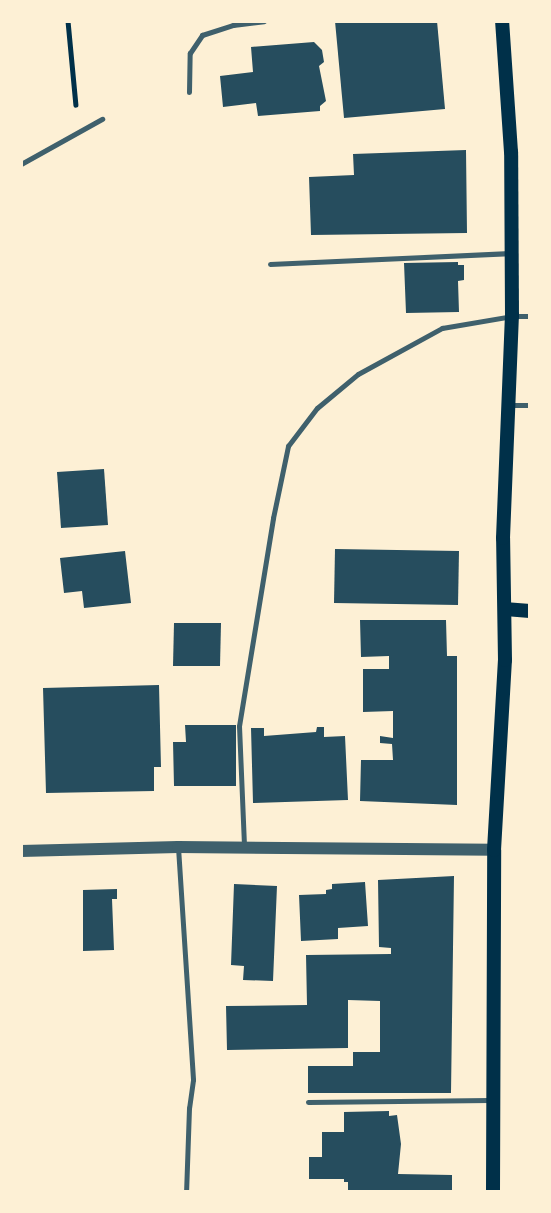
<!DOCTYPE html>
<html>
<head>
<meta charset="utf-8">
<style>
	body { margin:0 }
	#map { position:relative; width:551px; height:1213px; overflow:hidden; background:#fdf0d5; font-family:Figtree,sans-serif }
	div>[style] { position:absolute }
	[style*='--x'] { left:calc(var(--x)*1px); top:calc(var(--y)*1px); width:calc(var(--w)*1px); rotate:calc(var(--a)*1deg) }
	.building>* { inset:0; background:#264d5e }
	.path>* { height:4.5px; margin:-2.25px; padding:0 2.25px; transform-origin:2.25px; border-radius:2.25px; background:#003049 }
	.service>* { height:5px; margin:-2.5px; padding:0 2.5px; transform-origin:2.5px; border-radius:2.5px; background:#3f606c }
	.tertiary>* { height:12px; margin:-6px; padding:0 6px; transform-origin:6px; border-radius:6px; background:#3f606c }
	.secondary>* { height:14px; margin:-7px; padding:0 7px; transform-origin:7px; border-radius:7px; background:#003049 }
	span { translate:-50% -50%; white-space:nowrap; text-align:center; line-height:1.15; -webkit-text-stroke:7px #fdf0d5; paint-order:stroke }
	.frame { position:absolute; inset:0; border:23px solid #fdf0d5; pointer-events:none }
</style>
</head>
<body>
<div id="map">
	<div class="building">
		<div style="clip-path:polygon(335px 21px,437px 21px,445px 109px,344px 118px)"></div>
		<div style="clip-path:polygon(314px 42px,322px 50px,324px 62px,319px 66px,326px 101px,320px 106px,320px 111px,258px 116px,256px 103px,223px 107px,220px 76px,253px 72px,251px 47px)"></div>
		<div style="clip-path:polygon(466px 150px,467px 233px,311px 235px,309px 177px,354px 175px,353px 154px)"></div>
		<div style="clip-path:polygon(458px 262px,458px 265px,464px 265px,464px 280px,458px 281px,459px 312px,406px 313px,404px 263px)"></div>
		<div style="clip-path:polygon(104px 469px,108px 525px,61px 528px,57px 472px)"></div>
		<div style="clip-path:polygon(335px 549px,459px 551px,458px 605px,334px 603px)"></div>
		<div style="clip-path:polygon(125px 551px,131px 603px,84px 608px,82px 591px,64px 593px,60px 558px)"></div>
		<div style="clip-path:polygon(360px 620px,446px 620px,447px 656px,457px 656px,457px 805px,360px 801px,361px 760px,393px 760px,392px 744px,380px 743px,380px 736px,393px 738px,393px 711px,363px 712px,363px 669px,389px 669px,389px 656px,361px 657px)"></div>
		<div style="clip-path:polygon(174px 623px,221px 623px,220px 666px,173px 666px)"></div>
		<div style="clip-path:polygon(159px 685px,161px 767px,154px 767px,154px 791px,46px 793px,43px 688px)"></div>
		<div style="clip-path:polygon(185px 725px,236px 725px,236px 786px,174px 786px,173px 742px,186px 742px)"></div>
		<div style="clip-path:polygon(317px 727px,324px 727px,324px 737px,345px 736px,348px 800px,253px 803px,251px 728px,264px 728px,264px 736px,316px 732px)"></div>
		<div style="clip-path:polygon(454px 876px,451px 1093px,308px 1093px,308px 1066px,353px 1066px,353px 1052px,380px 1052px,380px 1001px,348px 1000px,348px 1048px,227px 1050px,226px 1006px,307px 1005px,306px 955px,391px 954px,391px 948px,379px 947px,378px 880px)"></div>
		<div style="clip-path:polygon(365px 882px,368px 926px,338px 928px,338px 939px,301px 941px,299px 895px,326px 894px,326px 890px,332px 889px,332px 884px)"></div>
		<div style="clip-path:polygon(234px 884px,277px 886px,273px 981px,243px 980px,244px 966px,231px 965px)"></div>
		<div style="clip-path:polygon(117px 889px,117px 899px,112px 899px,114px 950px,83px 951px,83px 890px)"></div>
		<div style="clip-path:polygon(389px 1111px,389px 1116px,397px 1115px,401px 1144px,398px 1174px,452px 1175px,452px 1192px,348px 1192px,348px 1182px,344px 1182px,344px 1179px,309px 1179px,309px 1157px,322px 1157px,322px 1132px,344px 1132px,344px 1112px)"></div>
	</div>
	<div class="path">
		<div style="--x:68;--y:21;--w:84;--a:84.6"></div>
	</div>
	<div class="service">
		<div style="--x:189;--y:92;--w:39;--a:-89"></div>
		<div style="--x:190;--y:53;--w:22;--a:-56"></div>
		<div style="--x:202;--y:35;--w:33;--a:-18"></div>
		<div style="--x:233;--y:25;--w:31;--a:-7"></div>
		<div style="--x:21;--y:164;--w:93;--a:-29.1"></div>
		<div style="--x:270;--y:264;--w:242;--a:-2.6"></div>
		<div style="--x:509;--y:405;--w:21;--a:0"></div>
		<div style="--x:244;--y:845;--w:119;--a:-92.4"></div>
		<div style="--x:239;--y:726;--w:211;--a:-80.7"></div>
		<div style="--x:273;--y:518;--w:74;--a:-78.2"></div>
		<div style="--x:288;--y:446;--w:48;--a:-52.7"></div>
		<div style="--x:317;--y:408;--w:53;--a:-39.7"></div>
		<div style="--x:358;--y:374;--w:96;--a:-28.7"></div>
		<div style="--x:442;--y:328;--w:71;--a:-9.7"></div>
		<div style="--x:512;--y:316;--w:18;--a:0"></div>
		<div style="--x:178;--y:847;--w:233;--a:86.3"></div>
		<div style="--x:193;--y:1080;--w:28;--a:98"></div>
		<div style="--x:189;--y:1108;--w:84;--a:92"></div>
		<div style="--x:308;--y:1102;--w:182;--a:-0.6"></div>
	</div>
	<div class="tertiary">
		<div style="--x:21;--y:851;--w:157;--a:-1.5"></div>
		<div style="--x:178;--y:847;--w:316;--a:0.5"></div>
	</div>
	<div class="secondary">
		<div style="--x:506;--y:609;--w:24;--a:5"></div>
		<div style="--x:493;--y:1192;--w:342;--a:-89.8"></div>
		<div style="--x:494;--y:850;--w:190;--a:-86.7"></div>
		<div style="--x:505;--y:660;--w:122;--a:-90.9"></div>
		<div style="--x:503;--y:538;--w:222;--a:-87.7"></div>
		<div style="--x:512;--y:316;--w:164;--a:-90.3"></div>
		<div style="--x:511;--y:152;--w:131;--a:-93.9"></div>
	</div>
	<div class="frame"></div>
</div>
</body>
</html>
